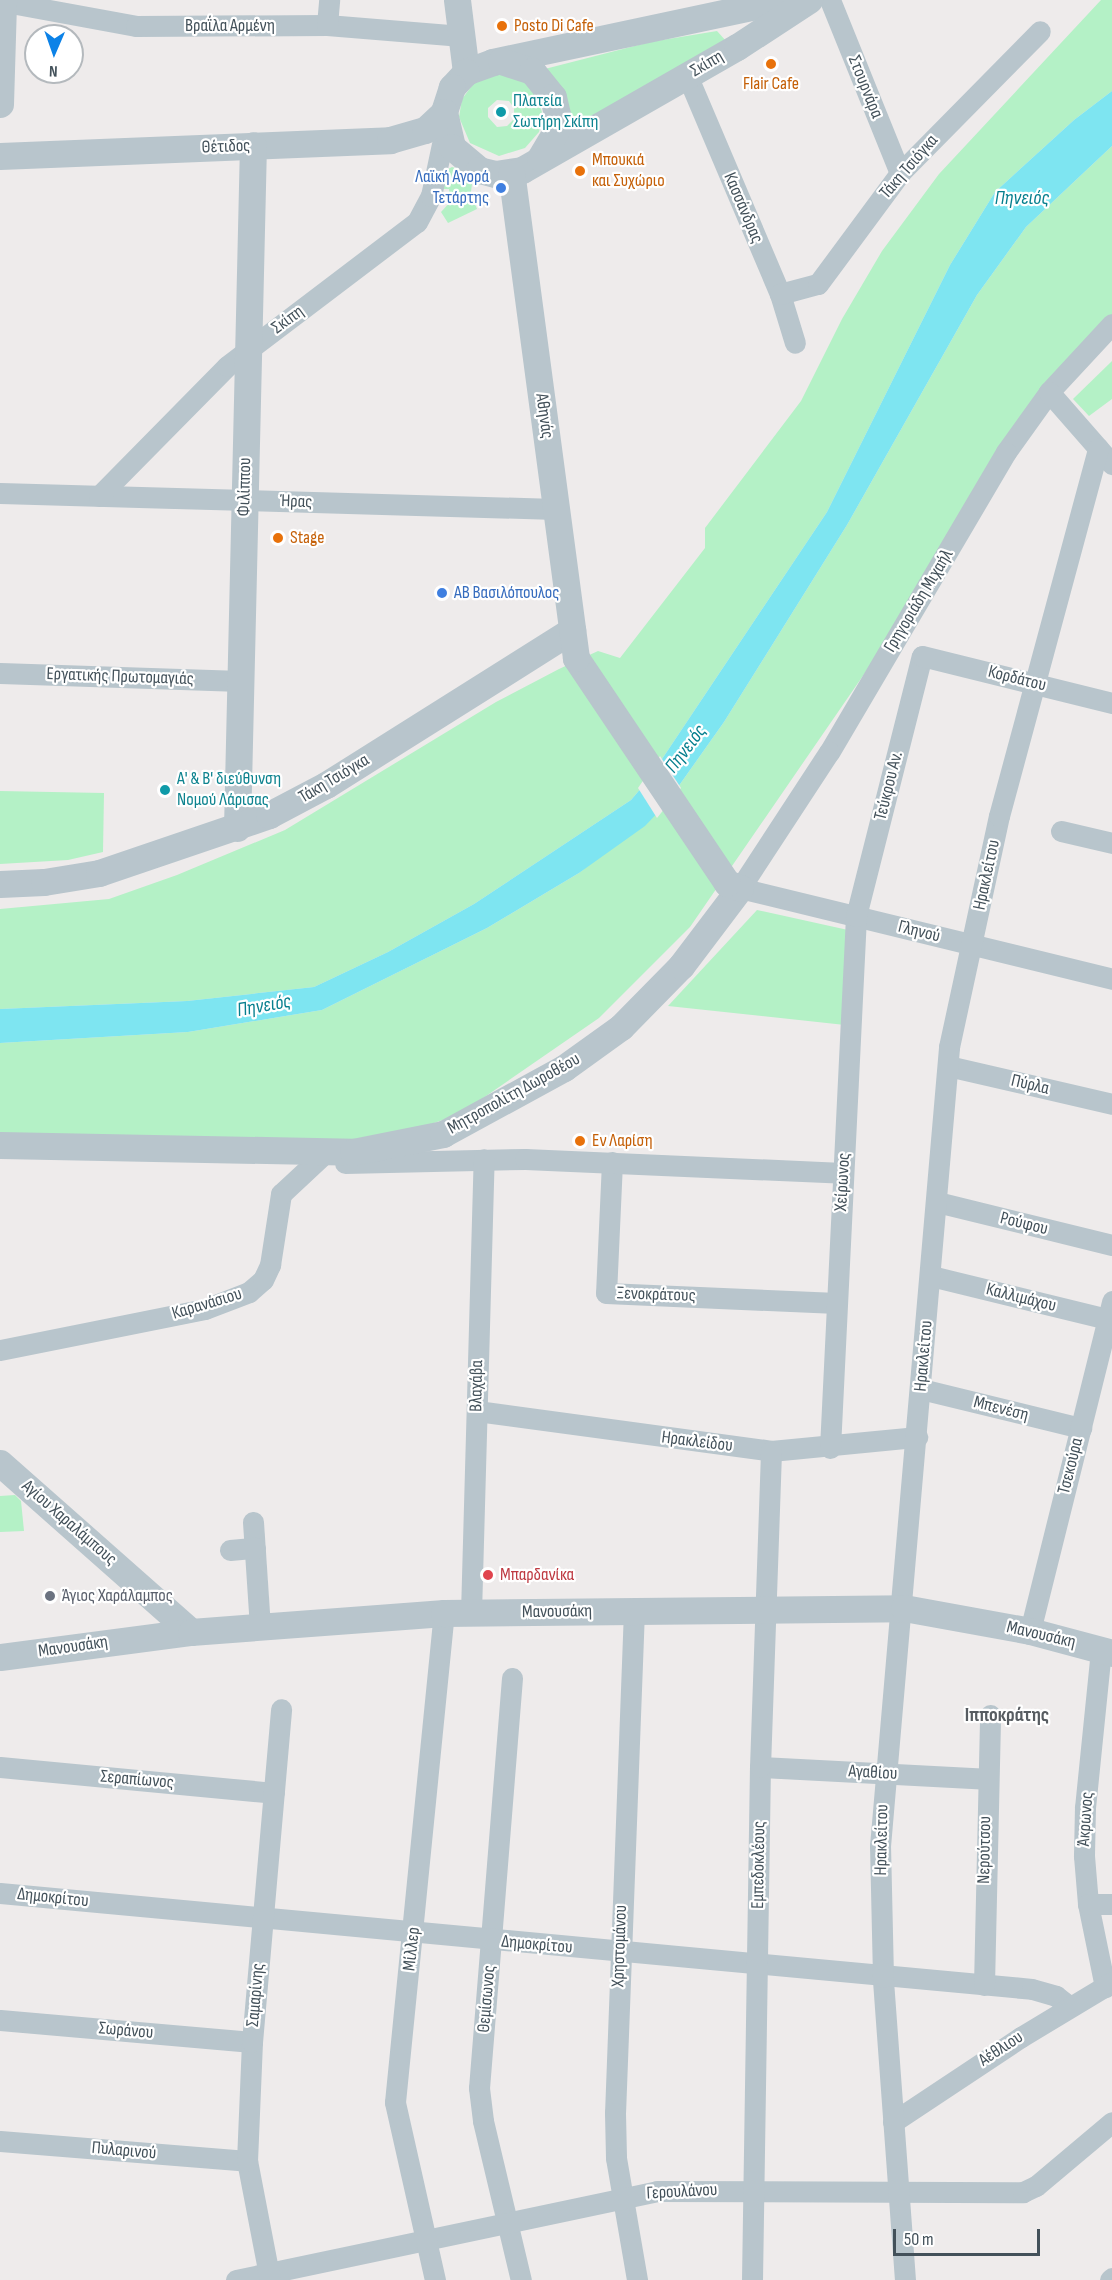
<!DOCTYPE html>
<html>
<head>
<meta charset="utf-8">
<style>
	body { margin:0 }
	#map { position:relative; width:1112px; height:2280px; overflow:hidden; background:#eeebeb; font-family:"Sofia Sans Condensed",sans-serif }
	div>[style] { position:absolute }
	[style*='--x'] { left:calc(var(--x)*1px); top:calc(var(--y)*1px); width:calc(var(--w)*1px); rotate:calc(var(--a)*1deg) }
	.green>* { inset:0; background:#b4f1c6 }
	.water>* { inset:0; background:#7ee5f1 }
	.pier>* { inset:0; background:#eeebeb }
	.minor>* { height:21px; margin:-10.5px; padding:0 10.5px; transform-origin:10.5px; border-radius:10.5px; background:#b8c5cc }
	.tertiary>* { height:27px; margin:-13.5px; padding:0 13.5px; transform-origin:13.5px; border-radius:13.5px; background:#b8c5cc }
	.dots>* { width:16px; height:16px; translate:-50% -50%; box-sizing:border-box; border:3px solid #fff; border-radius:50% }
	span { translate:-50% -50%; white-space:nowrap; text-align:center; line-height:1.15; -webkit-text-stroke:4.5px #fff; paint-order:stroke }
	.street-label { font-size:18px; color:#43515a }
	.food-label { font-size:18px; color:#c56008 }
	.left { translate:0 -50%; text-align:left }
	.culture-label { font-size:18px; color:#0d838f }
	.shop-label { font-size:18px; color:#366cbe }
	.right { translate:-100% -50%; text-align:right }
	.health-label { font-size:18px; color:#be3a42 }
	.worship-label { font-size:18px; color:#5b616d }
	.water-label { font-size:20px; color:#067f8e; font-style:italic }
	.neighbourhood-label { font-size:20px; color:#575c61; font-weight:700 }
	.north { position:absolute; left:24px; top:24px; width:60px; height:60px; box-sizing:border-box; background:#fff; border:2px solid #b4b9bd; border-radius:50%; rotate:182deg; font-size:16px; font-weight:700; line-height:24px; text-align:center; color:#43515a }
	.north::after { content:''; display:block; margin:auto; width:21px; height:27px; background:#0c82e7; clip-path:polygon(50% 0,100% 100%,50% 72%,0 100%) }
	.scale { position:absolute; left:893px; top:2229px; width:147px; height:27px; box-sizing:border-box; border:3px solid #43515a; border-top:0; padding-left:8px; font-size:18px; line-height:21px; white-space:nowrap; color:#43515a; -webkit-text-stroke:4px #fff; paint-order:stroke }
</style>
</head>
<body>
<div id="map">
	<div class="green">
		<div style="clip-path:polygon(1101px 0,1112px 0,1112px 91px,1074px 120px,995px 192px,950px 265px,827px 512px,648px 780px,631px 800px,474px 904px,388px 952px,314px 987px,187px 1001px,0 1009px,0 909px,109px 899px,177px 875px,285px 830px,496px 702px,559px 669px,598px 651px,620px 658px,705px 548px,705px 528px,801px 401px,842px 319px,882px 251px,939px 174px)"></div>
		<div style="clip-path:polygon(717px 31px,726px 41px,563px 136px,537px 71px,650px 42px)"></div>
		<div style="clip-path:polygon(evenodd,501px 72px,521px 77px,536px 91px,543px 116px,539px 132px,525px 148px,499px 156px,470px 143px,459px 117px,462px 99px,474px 83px,501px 72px,497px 100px,509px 101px,514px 108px,514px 119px,507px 126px,497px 127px,488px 117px,488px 108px,497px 100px)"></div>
		<div style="clip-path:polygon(1112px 146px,1112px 314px,690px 927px,599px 1018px,460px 1114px,385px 1140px,0 1134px,0 1043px,188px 1032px,322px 1010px,487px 928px,579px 873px,666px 804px,724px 722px,847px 525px,977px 295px,1026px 227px)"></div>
		<div style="clip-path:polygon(452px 167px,465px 171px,472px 184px,470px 199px,450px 198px,449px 189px,442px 189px,446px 170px)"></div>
		<div style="clip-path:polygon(451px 201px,474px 201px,477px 209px,448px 223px,441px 212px)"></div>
		<div style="clip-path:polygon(1112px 361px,1112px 399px,1089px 416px,1073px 399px)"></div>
		<div style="clip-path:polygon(0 791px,104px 793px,103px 852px,68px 860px,0 864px)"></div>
		<div style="clip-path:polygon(757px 910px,848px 930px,845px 1025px,668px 1006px)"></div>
		<div style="clip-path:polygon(15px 1495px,21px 1501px,24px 1531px,0 1532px,0 1496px)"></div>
	</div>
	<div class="water">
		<div style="clip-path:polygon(1112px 91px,1112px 146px,1026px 227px,977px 295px,847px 525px,724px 722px,666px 804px,645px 826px,579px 873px,487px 928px,322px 1010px,188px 1032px,0 1043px,0 1009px,187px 1001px,314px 987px,388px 952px,474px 904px,631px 800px,648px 780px,827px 512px,950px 265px,995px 192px,1074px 120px)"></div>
	</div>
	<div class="pier">
		<div style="clip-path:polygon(660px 756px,681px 788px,657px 818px,638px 788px)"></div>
	</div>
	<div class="minor">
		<div style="--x:830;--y:0;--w:187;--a:68"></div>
		<div style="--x:0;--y:1;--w:138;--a:10.4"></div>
		<div style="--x:136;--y:26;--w:191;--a:-0.3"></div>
		<div style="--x:327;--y:25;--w:135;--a:4.7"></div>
		<div style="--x:327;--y:25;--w:25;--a:-85"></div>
		<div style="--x:687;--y:75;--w:238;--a:67"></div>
		<div style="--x:780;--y:294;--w:51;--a:73"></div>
		<div style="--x:780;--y:294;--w:39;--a:-15"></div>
		<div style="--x:818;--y:284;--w:138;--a:-53.5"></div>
		<div style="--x:900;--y:173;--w:199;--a:-45.4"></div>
		<div style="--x:1112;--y:324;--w:93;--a:132.8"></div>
		<div style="--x:1049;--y:392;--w:74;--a:125.6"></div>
		<div style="--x:1006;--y:452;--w:348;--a:120.5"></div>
		<div style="--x:829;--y:752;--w:163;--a:123.2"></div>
		<div style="--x:740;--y:888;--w:383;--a:13.7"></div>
		<div style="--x:1049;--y:392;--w:96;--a:48.8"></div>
		<div style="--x:0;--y:493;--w:556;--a:1.65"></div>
		<div style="--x:99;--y:496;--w:182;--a:-45.4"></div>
		<div style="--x:227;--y:366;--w:238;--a:-37.2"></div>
		<div style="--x:417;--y:222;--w:30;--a:-62"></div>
		<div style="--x:431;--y:196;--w:67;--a:-78"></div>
		<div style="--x:0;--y:673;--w:241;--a:1.9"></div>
		<div style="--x:1061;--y:831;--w:52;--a:13.2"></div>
		<div style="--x:948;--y:1066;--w:168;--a:13"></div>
		<div style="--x:612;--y:1162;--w:131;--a:92.6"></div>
		<div style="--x:606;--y:1293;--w:231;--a:2.5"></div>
		<div style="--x:345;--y:1163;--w:180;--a:-1.3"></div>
		<div style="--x:525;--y:1159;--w:318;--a:2.5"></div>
		<div style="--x:937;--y:1202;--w:180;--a:13.8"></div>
		<div style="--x:931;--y:1276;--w:186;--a:13.7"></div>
		<div style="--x:0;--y:1350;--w:209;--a:-11.3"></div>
		<div style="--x:205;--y:1309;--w:47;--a:-21.1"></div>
		<div style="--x:249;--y:1292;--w:18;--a:-41"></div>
		<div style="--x:263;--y:1280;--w:17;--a:-65"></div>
		<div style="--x:270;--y:1265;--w:72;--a:-81.2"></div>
		<div style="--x:281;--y:1194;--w:60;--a:-43"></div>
		<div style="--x:921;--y:1389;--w:165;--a:13.7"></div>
		<div style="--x:477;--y:1411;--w:297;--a:7.7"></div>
		<div style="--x:771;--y:1451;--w:147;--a:-5.5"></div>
		<div style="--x:830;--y:1448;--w:533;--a:-87.2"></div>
		<div style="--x:856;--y:916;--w:268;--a:-75.8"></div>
		<div style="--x:922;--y:656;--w:196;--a:13.9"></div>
		<div style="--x:253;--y:1522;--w:105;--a:86.2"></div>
		<div style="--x:230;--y:1550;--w:25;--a:-5"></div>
		<div style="--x:634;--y:1610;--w:503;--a:92.16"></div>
		<div style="--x:615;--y:2113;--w:45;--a:88.7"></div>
		<div style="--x:616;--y:2158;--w:124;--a:80.2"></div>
		<div style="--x:471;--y:1613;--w:454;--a:-88.4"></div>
		<div style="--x:1030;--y:1631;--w:340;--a:-76"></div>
		<div style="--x:1101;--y:1650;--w:158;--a:95.8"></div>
		<div style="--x:1085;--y:1807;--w:49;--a:91.2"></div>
		<div style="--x:1084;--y:1856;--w:48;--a:85.2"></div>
		<div style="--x:1088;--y:1904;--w:85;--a:78.4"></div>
		<div style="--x:512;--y:1678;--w:411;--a:94.6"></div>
		<div style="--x:479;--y:2088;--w:33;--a:83"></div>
		<div style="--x:483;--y:2121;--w:163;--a:76.6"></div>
		<div style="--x:0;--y:1767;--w:275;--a:5.4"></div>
		<div style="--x:760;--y:1767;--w:226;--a:3"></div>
		<div style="--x:0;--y:1893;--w:1036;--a:5.31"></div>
		<div style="--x:1032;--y:1989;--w:25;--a:16"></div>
		<div style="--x:1056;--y:1996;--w:16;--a:38"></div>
		<div style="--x:1088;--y:1904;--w:24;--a:0"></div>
		<div style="--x:984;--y:1985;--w:270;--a:-88.7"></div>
		<div style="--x:0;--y:2020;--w:253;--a:5"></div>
		<div style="--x:893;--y:2122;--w:154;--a:-33.6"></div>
		<div style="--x:1021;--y:2037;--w:106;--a:-31.1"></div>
		<div style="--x:0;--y:2141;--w:248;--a:4.6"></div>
		<div style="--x:236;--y:2280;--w:430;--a:-11.9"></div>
		<div style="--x:657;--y:2191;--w:366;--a:0.2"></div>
		<div style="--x:1023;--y:2192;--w:14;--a:-25"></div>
		<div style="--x:1036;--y:2186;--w:99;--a:-40.1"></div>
		<div style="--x:270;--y:2280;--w:121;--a:-100.9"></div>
		<div style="--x:247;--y:2161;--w:119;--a:-87.6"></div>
		<div style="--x:252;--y:2042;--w:334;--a:-85"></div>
		<div style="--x:435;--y:2280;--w:182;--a:-102.7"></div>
		<div style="--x:395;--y:2102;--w:491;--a:-84.3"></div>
		<div style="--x:752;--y:2280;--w:513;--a:-89.11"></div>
		<div style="--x:760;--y:1767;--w:316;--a:-88"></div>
		<div style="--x:905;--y:2280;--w:304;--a:-94.2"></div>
		<div style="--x:883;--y:1977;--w:131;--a:-91.3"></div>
		<div style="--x:880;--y:1846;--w:802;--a:-85.06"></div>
		<div style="--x:949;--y:1047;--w:236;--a:-77.8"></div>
		<div style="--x:999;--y:816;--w:381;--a:-74.9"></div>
		<div style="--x:1110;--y:2280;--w:3;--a:-45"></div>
	</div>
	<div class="tertiary">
		<div style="--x:457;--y:0;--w:73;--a:82.9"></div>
		<div style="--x:784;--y:0;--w:298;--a:168"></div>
		<div style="--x:493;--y:62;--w:29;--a:160"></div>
		<div style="--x:466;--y:72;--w:21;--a:133"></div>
		<div style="--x:452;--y:87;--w:26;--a:108"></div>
		<div style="--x:444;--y:112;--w:36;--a:77"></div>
		<div style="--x:452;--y:147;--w:35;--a:40"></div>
		<div style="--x:479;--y:170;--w:16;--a:14"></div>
		<div style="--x:495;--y:174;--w:27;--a:-8"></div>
		<div style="--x:522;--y:170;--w:248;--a:-29.8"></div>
		<div style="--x:737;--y:47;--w:86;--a:-33.1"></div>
		<div style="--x:501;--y:61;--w:33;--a:18"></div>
		<div style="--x:532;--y:71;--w:33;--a:51"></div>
		<div style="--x:553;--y:97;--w:18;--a:77"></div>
		<div style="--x:557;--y:115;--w:18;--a:96"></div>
		<div style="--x:555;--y:133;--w:29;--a:121"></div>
		<div style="--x:0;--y:104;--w:104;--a:-88.3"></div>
		<div style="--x:0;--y:156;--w:390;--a:-2.3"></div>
		<div style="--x:390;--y:140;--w:36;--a:-16"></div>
		<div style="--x:425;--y:130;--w:26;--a:-43"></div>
		<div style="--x:237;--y:828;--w:683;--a:-88.66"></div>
		<div style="--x:0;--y:884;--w:44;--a:-2.6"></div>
		<div style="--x:44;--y:882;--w:56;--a:-9.3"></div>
		<div style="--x:99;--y:873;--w:180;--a:-18.8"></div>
		<div style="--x:269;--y:815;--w:64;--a:-27.8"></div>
		<div style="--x:326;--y:785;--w:291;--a:-32.2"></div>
		<div style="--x:0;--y:1145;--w:353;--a:1.1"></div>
		<div style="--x:353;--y:1152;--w:92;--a:-11.3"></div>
		<div style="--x:443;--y:1134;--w:138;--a:-28.6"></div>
		<div style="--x:564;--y:1068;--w:70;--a:-35.7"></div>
		<div style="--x:621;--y:1027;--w:86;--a:-45.5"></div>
		<div style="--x:681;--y:966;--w:98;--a:-52.9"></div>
		<div style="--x:740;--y:888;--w:14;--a:-159"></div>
		<div style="--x:727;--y:883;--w:271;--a:-123.9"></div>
		<div style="--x:576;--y:658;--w:489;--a:-97.6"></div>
		<div style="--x:0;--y:1463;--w:255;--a:41.5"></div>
		<div style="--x:0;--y:1657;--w:193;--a:-7.5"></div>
		<div style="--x:191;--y:1632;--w:254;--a:-4.3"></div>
		<div style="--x:444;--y:1613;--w:460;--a:-0.6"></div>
		<div style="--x:904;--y:1608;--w:128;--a:10.3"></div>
		<div style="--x:1030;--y:1631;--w:85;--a:15"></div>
	</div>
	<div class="dots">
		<div style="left:502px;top:26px;background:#e8710a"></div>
		<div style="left:771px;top:64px;background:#e8710a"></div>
		<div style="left:501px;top:112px;background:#0f9aa8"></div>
		<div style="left:580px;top:171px;background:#e8710a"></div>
		<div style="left:501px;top:188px;background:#3f7fe0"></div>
		<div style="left:278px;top:538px;background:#e8710a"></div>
		<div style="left:442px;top:593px;background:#3f7fe0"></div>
		<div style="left:165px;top:790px;background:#0f9aa8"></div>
		<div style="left:580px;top:1141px;background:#e8710a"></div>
		<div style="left:488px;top:1575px;background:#e0444e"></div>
		<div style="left:50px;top:1596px;background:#6b7280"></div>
	</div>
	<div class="street-label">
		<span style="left:230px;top:26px">Βραΐλα Αρμένη</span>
		<span style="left:707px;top:64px;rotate:-30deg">Σκίπη</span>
		<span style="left:865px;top:87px;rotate:68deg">Στουρνάρα</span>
		<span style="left:226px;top:147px;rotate:-2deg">Θέτιδος</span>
		<span style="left:909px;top:167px;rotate:-49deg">Τάκη Τσιόγκα</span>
		<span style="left:743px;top:208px;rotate:67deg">Κασσάνδρας</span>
		<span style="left:288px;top:320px;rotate:-36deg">Σκίπη</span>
		<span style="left:544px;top:416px;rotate:82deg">Αθηνάς</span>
		<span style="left:245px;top:487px;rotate:-89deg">Φιλίππου</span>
		<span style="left:296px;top:502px;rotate:2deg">Ήρας</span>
		<span style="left:919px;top:601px;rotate:-59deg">Γρηγοριάδη Μιχαήλ</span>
		<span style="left:120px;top:677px;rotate:2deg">Εργατικής Πρωτομαγιάς</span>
		<span style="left:1017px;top:679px;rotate:14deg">Κορδάτου</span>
		<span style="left:334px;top:779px;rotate:-31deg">Τάκη Τσιόγκα</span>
		<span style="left:889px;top:786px;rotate:-76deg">Τεύκρου Αν.</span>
		<span style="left:987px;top:875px;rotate:-78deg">Ηρακλείτου</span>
		<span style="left:919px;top:932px;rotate:14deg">Γληνού</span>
		<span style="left:1030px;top:1085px;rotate:13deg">Πύρλα</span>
		<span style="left:514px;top:1094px;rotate:-29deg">Μητροπολίτη Δωροθέου</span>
		<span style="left:843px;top:1182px;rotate:-87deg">Χείρωνος</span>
		<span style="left:1024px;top:1224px;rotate:14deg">Ρούφου</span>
		<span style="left:656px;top:1295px;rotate:2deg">Ξενοκράτους</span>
		<span style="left:1021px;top:1298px;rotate:14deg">Καλλιμάχου</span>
		<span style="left:207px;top:1304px;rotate:-17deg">Καρανάσιου</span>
		<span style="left:924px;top:1356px;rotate:-85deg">Ηρακλείτου</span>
		<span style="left:477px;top:1386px;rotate:-89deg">Βλαχάβα</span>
		<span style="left:1001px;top:1409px;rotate:14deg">Μπενέση</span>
		<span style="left:697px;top:1442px;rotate:7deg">Ηρακλείδου</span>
		<span style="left:1071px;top:1466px;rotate:-76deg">Τσεκούρα</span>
		<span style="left:69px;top:1523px;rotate:41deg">Αγίου Χαραλάμπους</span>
		<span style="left:557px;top:1612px;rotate:-1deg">Μανουσάκη</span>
		<span style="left:1041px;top:1635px;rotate:13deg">Μανουσάκη</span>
		<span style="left:73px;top:1647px;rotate:-8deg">Μανουσάκη</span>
		<span style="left:873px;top:1773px;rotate:3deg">Αγαθίου</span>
		<span style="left:137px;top:1780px;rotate:5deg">Σεραπίωνος</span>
		<span style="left:1086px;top:1819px;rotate:-86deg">Άκρωνος</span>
		<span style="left:882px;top:1840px;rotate:-89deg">Ηρακλείτου</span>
		<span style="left:985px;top:1850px;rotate:-89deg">Νερούτσου</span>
		<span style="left:759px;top:1865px;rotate:-89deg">Εμπεδοκλέους</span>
		<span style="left:53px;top:1898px;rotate:6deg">Δημοκρίτου</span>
		<span style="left:537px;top:1945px;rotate:5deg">Δημοκρίτου</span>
		<span style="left:620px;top:1946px;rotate:-88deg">Χρηστομάνου</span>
		<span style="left:412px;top:1949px;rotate:-84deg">Μίλλερ</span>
		<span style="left:256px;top:1995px;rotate:-85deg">Σαμαρίνης</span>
		<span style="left:487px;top:1999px;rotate:-85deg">Θεμίσωνος</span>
		<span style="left:126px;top:2031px;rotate:5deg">Σωράνου</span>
		<span style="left:1001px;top:2049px;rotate:-33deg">Αέθλιου</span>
		<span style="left:124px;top:2151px;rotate:5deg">Πυλαρινού</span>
		<span style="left:682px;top:2192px;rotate:-3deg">Γερουλάνου</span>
	</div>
	<div class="food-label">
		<span class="left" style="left:514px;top:26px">Posto Di Cafe</span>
		<span style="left:771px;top:84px">Flair Cafe</span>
		<span class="left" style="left:592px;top:171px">Μπουκιά<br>και Συχώριο</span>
		<span class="left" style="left:290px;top:538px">Stage</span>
		<span class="left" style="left:592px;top:1141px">Εν Λαρίση</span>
	</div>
	<div class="culture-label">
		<span class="left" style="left:513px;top:112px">Πλατεία<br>Σωτήρη Σκίπη</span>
		<span class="left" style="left:177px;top:790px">Α' &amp; Β' διεύθυνση<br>Νομού Λάρισας</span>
	</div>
	<div class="shop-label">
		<span class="right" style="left:489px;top:188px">Λαϊκή Αγορά<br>Τετάρτης</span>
		<span class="left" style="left:454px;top:593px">ΑΒ Βασιλόπουλος</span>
	</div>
	<div class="health-label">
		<span class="left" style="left:500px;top:1575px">Μπαρδανίκα</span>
	</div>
	<div class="worship-label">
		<span class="left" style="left:62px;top:1596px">Άγιος Χαράλαμπος</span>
	</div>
	<div class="water-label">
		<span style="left:1022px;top:198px">Πηνειός</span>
		<span style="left:686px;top:749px;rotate:-53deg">Πηνειός</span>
		<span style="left:264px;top:1006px;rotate:-10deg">Πηνειός</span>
	</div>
	<div class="neighbourhood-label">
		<span style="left:1007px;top:1715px">Ιπποκράτης</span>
	</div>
	<div class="north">N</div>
	<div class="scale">50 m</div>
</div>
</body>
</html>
